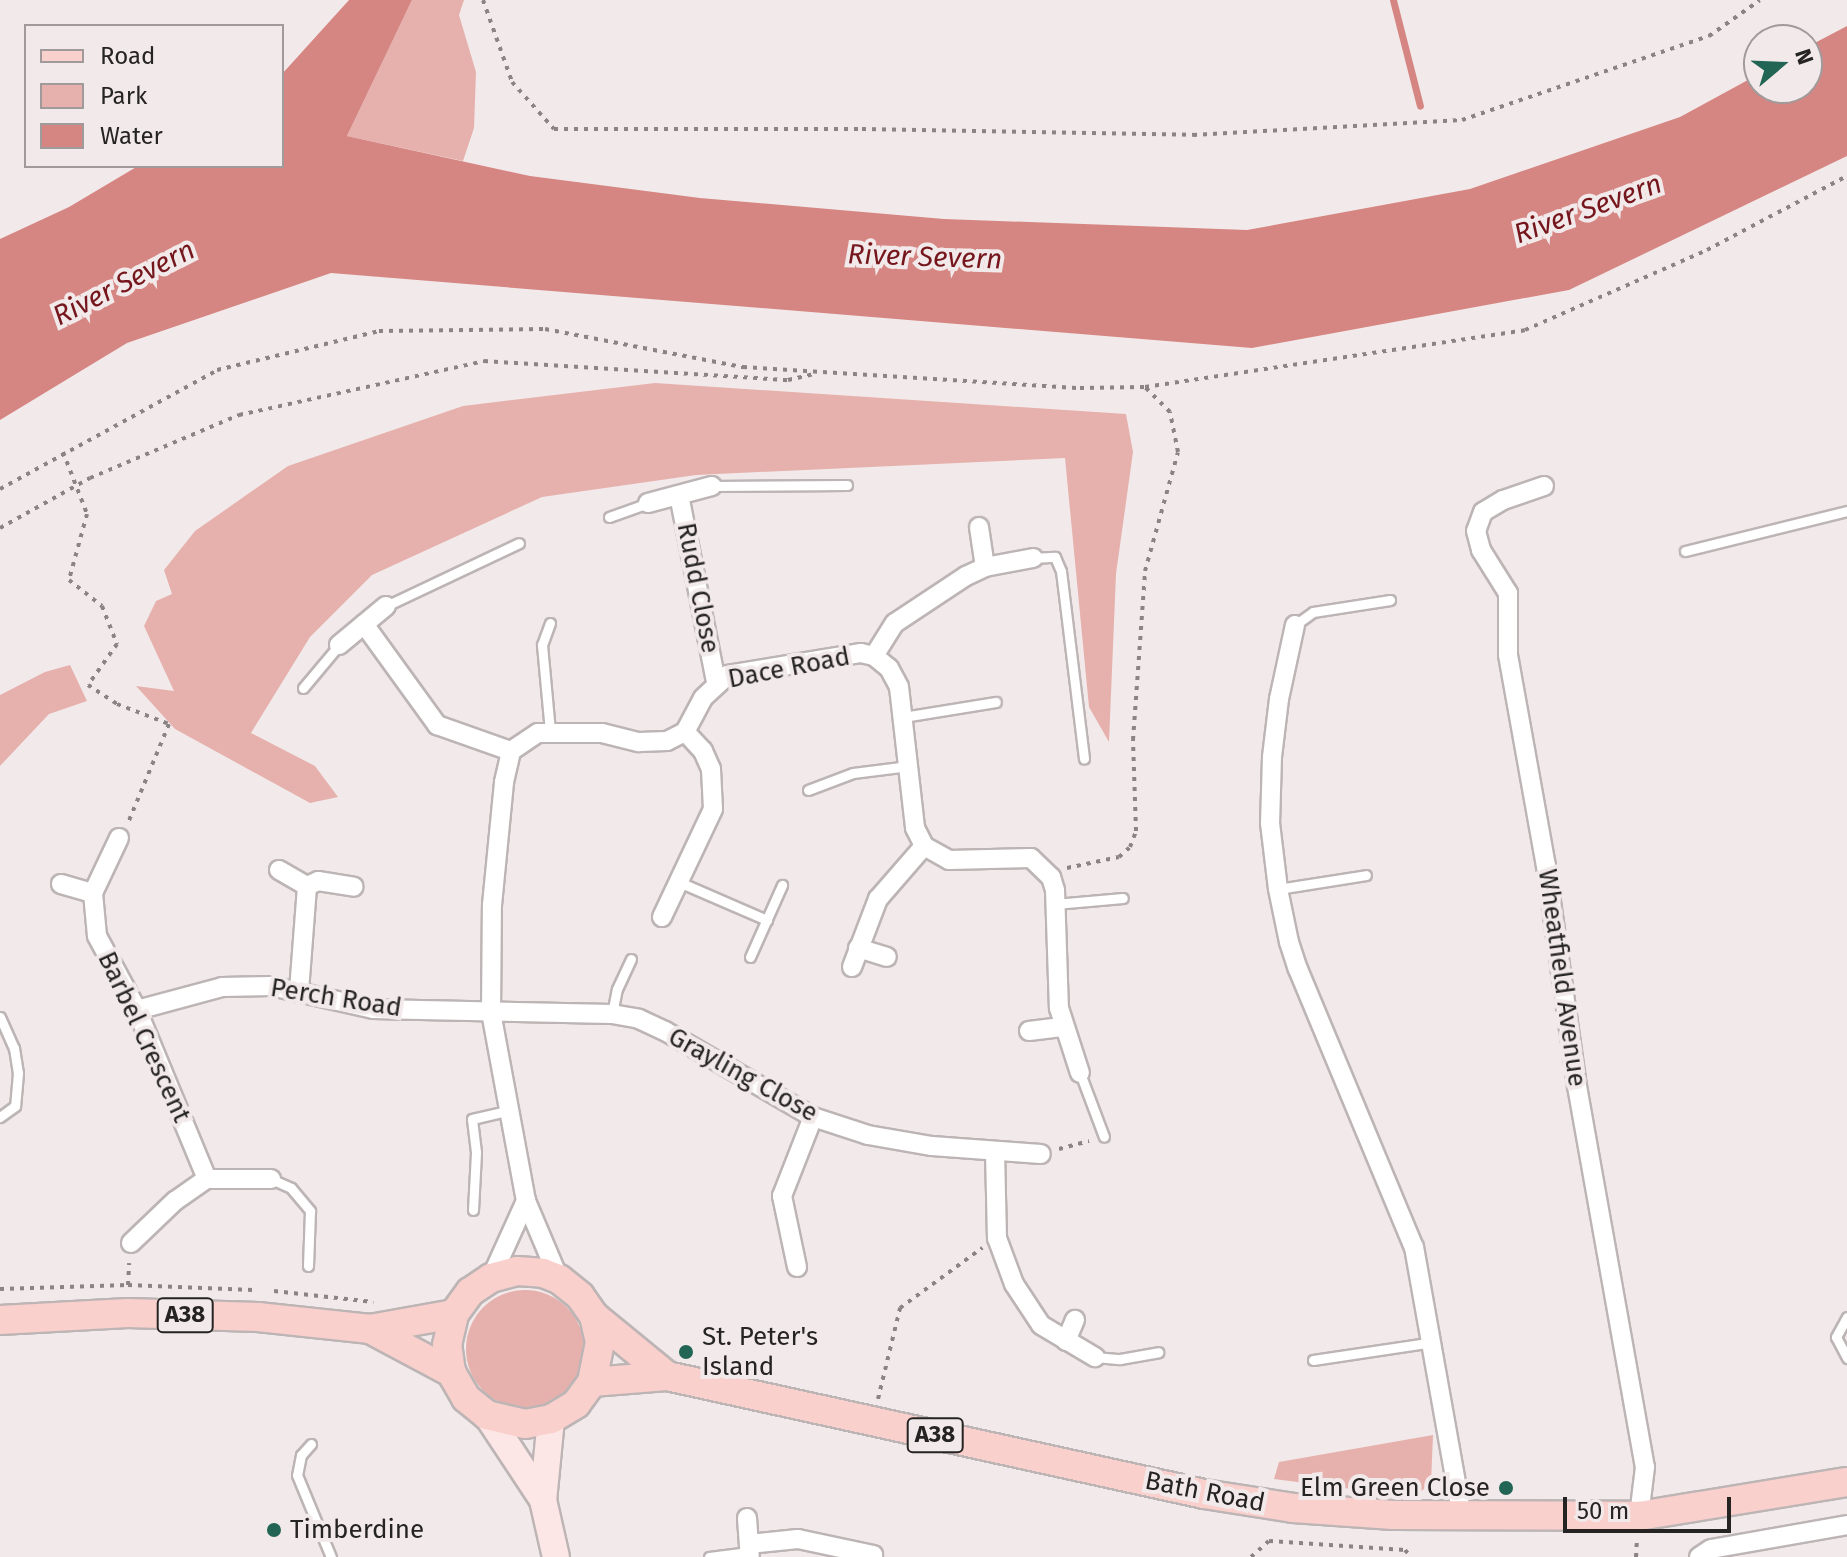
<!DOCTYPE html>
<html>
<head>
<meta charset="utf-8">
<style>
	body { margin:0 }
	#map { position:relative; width:1847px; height:1557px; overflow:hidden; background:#f2eaea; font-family:"Fira Sans",sans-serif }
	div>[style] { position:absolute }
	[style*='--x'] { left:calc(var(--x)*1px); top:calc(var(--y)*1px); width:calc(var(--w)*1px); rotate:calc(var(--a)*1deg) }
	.green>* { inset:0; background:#e6b1ad }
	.round { border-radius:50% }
	.water>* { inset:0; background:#d68682 }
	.stream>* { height:7px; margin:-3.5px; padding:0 3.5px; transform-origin:3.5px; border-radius:3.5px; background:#d68682 }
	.path>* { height:4px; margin-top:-2px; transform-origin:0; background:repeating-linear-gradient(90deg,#8a8484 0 4px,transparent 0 10px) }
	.roads { filter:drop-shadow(2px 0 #bdb5b5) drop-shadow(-2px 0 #bdb5b5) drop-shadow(0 2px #bdb5b5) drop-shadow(0 -2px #bdb5b5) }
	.lane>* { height:9px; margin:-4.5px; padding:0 4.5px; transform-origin:4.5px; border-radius:4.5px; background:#fff }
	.street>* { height:18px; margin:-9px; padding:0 9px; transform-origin:9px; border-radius:9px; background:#fff }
	.secondary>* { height:26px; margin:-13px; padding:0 13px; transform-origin:13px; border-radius:13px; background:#fde7e6 }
	.primary>* { height:28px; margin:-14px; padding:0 14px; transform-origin:14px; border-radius:14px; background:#fad0cd }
	.dots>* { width:22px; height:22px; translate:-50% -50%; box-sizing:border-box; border:4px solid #f2eaea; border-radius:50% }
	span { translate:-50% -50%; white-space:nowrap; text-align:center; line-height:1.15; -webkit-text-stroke:8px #f2eaea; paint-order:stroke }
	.shield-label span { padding:2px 6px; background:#f2eaea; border:2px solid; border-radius:6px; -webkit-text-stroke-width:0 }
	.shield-label { font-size:24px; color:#262323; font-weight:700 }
	.street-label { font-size:26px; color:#262323 }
	.poi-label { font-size:26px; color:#262323 }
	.left { translate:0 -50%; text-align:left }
	.right { translate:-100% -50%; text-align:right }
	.water-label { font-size:28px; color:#75161c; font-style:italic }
	.legend { position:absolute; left:24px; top:24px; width:260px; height:144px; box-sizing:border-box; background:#f2eaea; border:2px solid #a09a9a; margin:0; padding:10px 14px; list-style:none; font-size:24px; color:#262323 }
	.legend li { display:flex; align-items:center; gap:16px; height:40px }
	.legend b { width:40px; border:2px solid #a09a9a }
	.north { position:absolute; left:1743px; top:24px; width:80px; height:80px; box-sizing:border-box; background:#f2eaea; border:2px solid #a09a9a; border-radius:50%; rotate:71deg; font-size:22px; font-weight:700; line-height:32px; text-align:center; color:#262323 }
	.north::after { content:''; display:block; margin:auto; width:28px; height:36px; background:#236554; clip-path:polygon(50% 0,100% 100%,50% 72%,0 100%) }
	.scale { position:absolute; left:1563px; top:1497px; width:168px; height:36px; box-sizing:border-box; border:4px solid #262323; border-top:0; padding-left:10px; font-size:24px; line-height:28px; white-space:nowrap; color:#262323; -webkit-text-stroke:6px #f2eaea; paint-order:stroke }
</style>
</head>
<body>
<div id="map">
	<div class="green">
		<div style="clip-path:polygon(412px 0,464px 0,459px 15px,476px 72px,474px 128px,463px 161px,347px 136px)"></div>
		<div style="clip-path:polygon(655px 383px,1126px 414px,1133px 452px,1116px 574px,1109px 742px,1089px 707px,1065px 458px,696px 475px,542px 497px,372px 575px,310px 637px,251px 733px,315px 766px,338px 797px,310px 803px,175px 729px,136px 686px,174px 691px,144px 626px,156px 601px,172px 594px,164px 570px,195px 531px,288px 466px,463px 406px)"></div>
		<div style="clip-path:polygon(70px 665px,87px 701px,49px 714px,0 766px,0 695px,45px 672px)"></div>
		<div class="round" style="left:466px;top:1290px;width:118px;height:118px"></div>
		<div style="clip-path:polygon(1433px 1435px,1431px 1483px,1418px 1494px,1383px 1493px,1274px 1479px,1279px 1462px)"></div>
	</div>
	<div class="water">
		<div style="clip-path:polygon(349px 0,412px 0,347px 136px,530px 176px,700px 198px,944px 219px,1247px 230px,1470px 189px,1680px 117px,1759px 74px,1759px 88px,1807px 88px,1807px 47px,1847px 26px,1847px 156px,1569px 290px,1252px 348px,331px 273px,127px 343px,0 420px,0 239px,69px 207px,138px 166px,282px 166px,282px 74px)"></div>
	</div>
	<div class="stream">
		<div style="--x:1393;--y:0;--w:109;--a:75.7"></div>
	</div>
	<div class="path">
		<div style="--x:483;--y:0;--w:87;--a:70.5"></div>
		<div style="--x:512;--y:82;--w:63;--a:48.2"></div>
		<div style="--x:554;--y:129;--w:308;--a:0"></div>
		<div style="--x:862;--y:129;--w:331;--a:1"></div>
		<div style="--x:1193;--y:135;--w:269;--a:-3.2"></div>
		<div style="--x:1462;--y:120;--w:261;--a:-18.8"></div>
		<div style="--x:1709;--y:36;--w:62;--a:-35.2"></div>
		<div style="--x:63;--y:452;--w:66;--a:68.8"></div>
		<div style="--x:87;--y:514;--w:68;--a:105.3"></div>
		<div style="--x:69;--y:580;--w:42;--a:38.2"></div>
		<div style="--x:102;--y:606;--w:41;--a:68.5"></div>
		<div style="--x:117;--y:644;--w:50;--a:125.3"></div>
		<div style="--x:88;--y:685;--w:35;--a:33"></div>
		<div style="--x:117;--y:704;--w:56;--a:21"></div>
		<div style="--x:169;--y:724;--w:107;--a:112.5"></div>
		<div style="--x:0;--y:489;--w:247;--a:-28.7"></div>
		<div style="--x:217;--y:370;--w:167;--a:-13.5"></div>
		<div style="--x:379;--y:331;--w:166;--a:-0.7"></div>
		<div style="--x:545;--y:329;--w:202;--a:10.9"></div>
		<div style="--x:743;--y:367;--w:338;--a:3.6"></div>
		<div style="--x:1080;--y:388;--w:65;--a:-0.9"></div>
		<div style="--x:1145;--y:387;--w:384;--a:-8.5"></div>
		<div style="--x:1525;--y:330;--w:199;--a:-23.7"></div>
		<div style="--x:1707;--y:250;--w:158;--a:-27.9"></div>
		<div style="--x:0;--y:528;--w:103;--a:-29.1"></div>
		<div style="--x:90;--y:478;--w:162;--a:-22.9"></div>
		<div style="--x:239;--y:415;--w:251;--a:-12.4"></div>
		<div style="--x:484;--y:361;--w:305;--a:3.6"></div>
		<div style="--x:788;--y:380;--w:28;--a:-13"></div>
		<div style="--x:1067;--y:868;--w:53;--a:-11.9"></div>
		<div style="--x:1119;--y:857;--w:15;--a:-42"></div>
		<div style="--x:1130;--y:847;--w:17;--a:-69"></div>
		<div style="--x:1136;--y:831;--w:91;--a:-91.9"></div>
		<div style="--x:1133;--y:740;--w:169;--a:-85.9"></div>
		<div style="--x:1145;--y:571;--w:123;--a:-74.5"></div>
		<div style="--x:1178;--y:452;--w:41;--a:-101.3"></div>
		<div style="--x:1170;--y:412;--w:35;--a:-135"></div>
		<div style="--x:1059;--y:1149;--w:31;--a:-15"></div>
		<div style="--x:128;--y:1285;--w:22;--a:-87"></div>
		<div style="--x:0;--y:1289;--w:128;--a:-1.8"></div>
		<div style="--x:128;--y:1285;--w:125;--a:2.3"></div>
		<div style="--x:274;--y:1291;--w:100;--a:6.3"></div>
		<div style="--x:878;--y:1399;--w:94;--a:-76.4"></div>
		<div style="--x:900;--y:1308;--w:102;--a:-36.2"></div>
		<div style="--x:1251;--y:1557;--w:24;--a:-42"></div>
		<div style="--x:1269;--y:1541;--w:136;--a:3.8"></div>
		<div style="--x:1405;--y:1550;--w:9;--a:49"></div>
		<div style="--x:1636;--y:1557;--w:18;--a:-87"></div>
	</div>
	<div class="roads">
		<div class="lane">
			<div style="--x:712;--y:486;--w:135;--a:-0.4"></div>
			<div style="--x:609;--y:517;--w:41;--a:-19.7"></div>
			<div style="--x:1685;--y:551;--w:167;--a:-13.9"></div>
			<div style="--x:1033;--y:558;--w:22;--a:-3"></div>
			<div style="--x:1055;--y:557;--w:15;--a:67"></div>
			<div style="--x:1061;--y:571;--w:189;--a:83"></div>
			<div style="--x:386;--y:606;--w:147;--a:-25.3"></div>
			<div style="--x:550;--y:623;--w:23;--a:110"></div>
			<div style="--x:542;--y:645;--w:87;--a:84.7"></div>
			<div style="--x:1295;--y:625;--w:22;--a:-36"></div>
			<div style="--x:1313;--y:612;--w:78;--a:-8.9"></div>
			<div style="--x:303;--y:688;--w:56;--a:-50.1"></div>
			<div style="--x:903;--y:717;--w:94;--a:-9.2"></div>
			<div style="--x:808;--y:790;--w:48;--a:-20.7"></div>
			<div style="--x:853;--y:773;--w:56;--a:-7.1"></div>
			<div style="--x:679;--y:882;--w:96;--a:23.4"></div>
			<div style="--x:1278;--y:889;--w:89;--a:-9"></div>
			<div style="--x:1055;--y:904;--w:68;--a:-5"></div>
			<div style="--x:750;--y:957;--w:79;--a:-66"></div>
			<div style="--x:612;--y:1014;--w:25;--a:-79"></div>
			<div style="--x:617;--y:989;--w:33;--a:-65"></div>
			<div style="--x:0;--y:1017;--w:34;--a:66"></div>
			<div style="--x:14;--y:1048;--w:25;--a:81"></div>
			<div style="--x:18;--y:1073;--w:33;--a:95"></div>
			<div style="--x:15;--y:1106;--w:19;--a:144"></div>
			<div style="--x:1080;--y:1073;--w:68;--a:69.4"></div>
			<div style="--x:271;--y:1179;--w:22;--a:24"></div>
			<div style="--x:291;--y:1188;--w:30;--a:50"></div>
			<div style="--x:310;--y:1211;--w:55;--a:92.1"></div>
			<div style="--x:473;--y:1210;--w:58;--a:-87"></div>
			<div style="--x:476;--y:1152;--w:33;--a:-97"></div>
			<div style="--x:472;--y:1119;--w:37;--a:-13"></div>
			<div style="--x:1847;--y:1317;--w:23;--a:119"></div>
			<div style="--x:1836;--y:1337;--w:24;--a:62"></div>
			<div style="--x:1095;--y:1357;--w:25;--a:5"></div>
			<div style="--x:1120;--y:1359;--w:39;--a:-10"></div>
			<div style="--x:1313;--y:1360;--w:121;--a:-8.5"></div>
			<div style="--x:311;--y:1444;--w:15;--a:132"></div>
			<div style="--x:301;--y:1455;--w:20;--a:101"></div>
			<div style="--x:297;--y:1475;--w:89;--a:67.5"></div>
			<div style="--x:709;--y:1557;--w:40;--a:-7.1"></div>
		</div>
		<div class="street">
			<div style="--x:1544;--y:486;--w:43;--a:161.1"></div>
			<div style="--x:1503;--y:500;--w:23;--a:149"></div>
			<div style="--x:1483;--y:512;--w:20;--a:110"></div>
			<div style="--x:1476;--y:531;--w:20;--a:75"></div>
			<div style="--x:1481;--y:550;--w:51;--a:57.9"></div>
			<div style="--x:1508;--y:593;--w:62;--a:90"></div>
			<div style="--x:1508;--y:655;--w:214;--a:79.8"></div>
			<div style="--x:1546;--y:866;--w:222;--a:82"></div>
			<div style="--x:1577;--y:1086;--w:387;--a:79.9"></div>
			<div style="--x:1645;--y:1467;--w:49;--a:97"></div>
			<div style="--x:679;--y:495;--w:191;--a:78.8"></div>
			<div style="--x:648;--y:503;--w:66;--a:-14.9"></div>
			<div style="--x:979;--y:527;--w:40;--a:81.5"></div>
			<div style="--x:364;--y:624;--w:125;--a:54.1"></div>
			<div style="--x:437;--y:725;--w:78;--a:19.4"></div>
			<div style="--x:1295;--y:625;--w:76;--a:102.2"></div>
			<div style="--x:1279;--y:699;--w:58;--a:96.9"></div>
			<div style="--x:1272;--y:757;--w:66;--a:91.7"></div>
			<div style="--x:1270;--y:823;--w:66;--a:83.1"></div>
			<div style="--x:1278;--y:889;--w:54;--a:78.3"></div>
			<div style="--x:1289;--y:942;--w:28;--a:72"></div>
			<div style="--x:1298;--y:969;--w:301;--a:67.4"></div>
			<div style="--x:1414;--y:1247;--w:274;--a:79.9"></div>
			<div style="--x:339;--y:645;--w:61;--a:-39.7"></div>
			<div style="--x:874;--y:656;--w:39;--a:-58"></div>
			<div style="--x:895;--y:623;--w:85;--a:-33.5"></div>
			<div style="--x:966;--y:576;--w:21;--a:-25"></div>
			<div style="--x:985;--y:567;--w:49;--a:-10.6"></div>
			<div style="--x:119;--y:838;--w:61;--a:115.3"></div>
			<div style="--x:93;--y:893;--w:43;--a:84.7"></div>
			<div style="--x:97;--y:936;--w:84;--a:61.6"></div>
			<div style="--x:137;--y:1010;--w:183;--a:67.5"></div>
			<div style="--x:207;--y:1179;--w:64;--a:0"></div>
			<div style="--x:279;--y:870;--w:32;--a:30"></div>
			<div style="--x:61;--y:884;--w:33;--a:16"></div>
			<div style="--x:662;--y:917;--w:119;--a:-64.7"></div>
			<div style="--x:713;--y:809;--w:40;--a:-92.9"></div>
			<div style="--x:711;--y:769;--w:20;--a:-114"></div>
			<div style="--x:703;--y:751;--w:26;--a:-133"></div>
			<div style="--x:858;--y:948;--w:30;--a:17"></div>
			<div style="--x:852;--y:967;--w:73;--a:-69.1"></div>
			<div style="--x:878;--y:899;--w:70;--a:-49"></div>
			<div style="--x:299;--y:991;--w:105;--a:-85.6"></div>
			<div style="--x:307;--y:886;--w:12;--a:-24"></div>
			<div style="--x:318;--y:881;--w:36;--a:9"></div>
			<div style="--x:137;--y:1010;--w:88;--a:-15.1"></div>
			<div style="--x:222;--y:987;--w:49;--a:-1.2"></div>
			<div style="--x:271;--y:986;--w:105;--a:12.7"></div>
			<div style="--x:373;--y:1009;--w:239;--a:1.2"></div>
			<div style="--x:612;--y:1014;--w:27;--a:10"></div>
			<div style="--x:639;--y:1019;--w:29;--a:25"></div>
			<div style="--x:665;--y:1031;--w:171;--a:30.2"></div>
			<div style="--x:813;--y:1117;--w:58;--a:18.1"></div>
			<div style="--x:868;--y:1135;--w:65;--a:9.8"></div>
			<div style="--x:932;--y:1146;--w:109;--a:4.2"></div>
			<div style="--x:1029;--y:1031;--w:33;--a:-7"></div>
			<div style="--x:995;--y:1151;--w:87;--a:88.7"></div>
			<div style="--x:997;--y:1238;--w:49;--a:69.7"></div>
			<div style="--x:1014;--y:1284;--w:49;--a:56.6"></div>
			<div style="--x:1041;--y:1325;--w:63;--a:30.7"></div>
			<div style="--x:131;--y:1243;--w:61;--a:-43.7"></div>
			<div style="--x:175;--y:1201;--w:39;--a:-35"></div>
			<div style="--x:797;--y:1267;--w:73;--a:-101.9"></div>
			<div style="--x:782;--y:1196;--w:85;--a:-68.6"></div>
			<div style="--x:491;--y:1278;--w:85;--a:-65.6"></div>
			<div style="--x:559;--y:1279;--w:85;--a:-112.9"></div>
			<div style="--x:526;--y:1201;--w:191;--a:-100.5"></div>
			<div style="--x:491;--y:1013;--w:108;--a:-89.5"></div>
			<div style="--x:492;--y:905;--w:124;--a:-84.4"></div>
			<div style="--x:504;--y:782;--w:32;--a:-77"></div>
			<div style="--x:511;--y:751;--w:32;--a:-34"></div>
			<div style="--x:538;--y:733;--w:64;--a:0"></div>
			<div style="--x:602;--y:733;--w:38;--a:14"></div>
			<div style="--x:639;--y:742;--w:28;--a:-2"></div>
			<div style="--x:667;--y:741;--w:20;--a:-27"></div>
			<div style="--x:685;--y:732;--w:38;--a:-62"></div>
			<div style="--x:703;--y:698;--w:34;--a:-43"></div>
			<div style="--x:728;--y:675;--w:135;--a:-9.4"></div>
			<div style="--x:861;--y:653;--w:13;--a:13"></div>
			<div style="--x:874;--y:656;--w:19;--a:39"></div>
			<div style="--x:889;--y:668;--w:21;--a:62"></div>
			<div style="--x:899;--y:687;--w:142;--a:83.5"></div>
			<div style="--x:915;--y:828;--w:20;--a:63"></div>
			<div style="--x:924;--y:846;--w:29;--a:29"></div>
			<div style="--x:949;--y:860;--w:82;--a:-1.4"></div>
			<div style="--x:1031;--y:858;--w:28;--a:44"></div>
			<div style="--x:1051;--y:877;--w:14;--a:73"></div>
			<div style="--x:1055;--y:890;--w:118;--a:88.1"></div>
			<div style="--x:1059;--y:1008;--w:68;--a:72.1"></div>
			<div style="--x:1066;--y:1341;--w:23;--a:-67"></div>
			<div style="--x:747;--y:1518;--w:39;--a:86"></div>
			<div style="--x:749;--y:1544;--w:49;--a:-5.8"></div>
			<div style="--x:798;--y:1539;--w:77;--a:12"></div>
			<div style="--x:1699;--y:1557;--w:14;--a:-34"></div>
			<div style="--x:1711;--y:1549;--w:138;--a:-10"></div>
		</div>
		<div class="secondary">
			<div style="--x:487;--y:1415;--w:102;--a:56.6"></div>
			<div style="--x:551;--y:1419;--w:81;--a:95.6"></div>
			<div style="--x:543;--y:1500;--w:58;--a:77.2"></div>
		</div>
		<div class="primary">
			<div style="--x:594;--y:1316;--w:27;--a:77"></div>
			<div style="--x:600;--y:1342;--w:41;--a:101.3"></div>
			<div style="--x:592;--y:1382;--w:27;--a:126"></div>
			<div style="--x:576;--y:1404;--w:29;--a:149"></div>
			<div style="--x:551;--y:1419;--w:26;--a:169"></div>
			<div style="--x:525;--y:1424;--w:39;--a:-167"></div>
			<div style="--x:487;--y:1415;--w:27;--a:-141"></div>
			<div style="--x:466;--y:1398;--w:30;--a:-120"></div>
			<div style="--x:451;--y:1372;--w:27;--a:-98"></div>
			<div style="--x:447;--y:1345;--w:32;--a:-77"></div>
			<div style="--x:454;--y:1314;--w:27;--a:-54"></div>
			<div style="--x:470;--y:1292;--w:25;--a:-34"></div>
			<div style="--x:491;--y:1278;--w:27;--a:-15"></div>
			<div style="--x:517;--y:1271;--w:26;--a:4"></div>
			<div style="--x:543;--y:1273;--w:17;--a:21"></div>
			<div style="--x:559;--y:1279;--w:27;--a:39"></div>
			<div style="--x:580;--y:1296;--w:24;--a:55"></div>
			<div style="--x:594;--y:1316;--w:94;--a:39.4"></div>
			<div style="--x:0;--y:1320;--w:128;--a:-3.1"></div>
			<div style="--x:128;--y:1313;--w:130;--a:1.8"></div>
			<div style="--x:258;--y:1317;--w:113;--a:6.1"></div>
			<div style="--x:370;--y:1329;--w:85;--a:-10.1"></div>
			<div style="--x:370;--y:1329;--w:92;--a:28"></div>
			<div style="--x:592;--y:1382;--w:75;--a:-4.6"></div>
			<div style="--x:667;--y:1376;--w:550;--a:12.39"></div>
			<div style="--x:1204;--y:1494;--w:90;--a:8.9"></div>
			<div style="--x:1293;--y:1508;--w:100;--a:4"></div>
			<div style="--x:1393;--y:1515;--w:246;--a:0.2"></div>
			<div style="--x:1639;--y:1516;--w:211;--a:-9.3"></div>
		</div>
	</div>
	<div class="dots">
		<div style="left:686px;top:1352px;background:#236554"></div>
		<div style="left:1506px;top:1488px;background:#236554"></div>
		<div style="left:274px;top:1530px;background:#236554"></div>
	</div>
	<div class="shield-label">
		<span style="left:185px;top:1315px">A38</span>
		<span style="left:935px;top:1435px">A38</span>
	</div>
	<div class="street-label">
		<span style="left:698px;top:588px;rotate:79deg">Rudd Close</span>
		<span style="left:789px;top:668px;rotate:-11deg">Dace Road</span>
		<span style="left:1562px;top:978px;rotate:82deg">Wheatfield Avenue</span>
		<span style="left:336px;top:998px;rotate:9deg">Perch Road</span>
		<span style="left:144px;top:1037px;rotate:65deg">Barbel Crescent</span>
		<span style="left:743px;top:1075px;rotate:29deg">Grayling Close</span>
		<span style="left:1205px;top:1492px;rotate:11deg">Bath Road</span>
	</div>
	<div class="poi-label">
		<span class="left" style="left:702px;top:1352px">St. Peter's<br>Island</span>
		<span class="right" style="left:1490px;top:1488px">Elm Green Close</span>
		<span class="left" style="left:290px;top:1530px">Timberdine</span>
	</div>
	<div class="water-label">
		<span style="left:1588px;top:209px;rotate:-20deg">River Severn</span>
		<span style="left:925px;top:257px;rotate:2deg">River Severn</span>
		<span style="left:124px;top:283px;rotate:-27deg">River Severn</span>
	</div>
	<ul class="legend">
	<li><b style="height:10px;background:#fad0cd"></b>Road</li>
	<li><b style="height:22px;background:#e6b1ad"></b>Park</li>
	<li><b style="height:22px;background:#d68682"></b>Water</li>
	</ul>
	<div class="north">N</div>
	<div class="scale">50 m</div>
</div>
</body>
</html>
